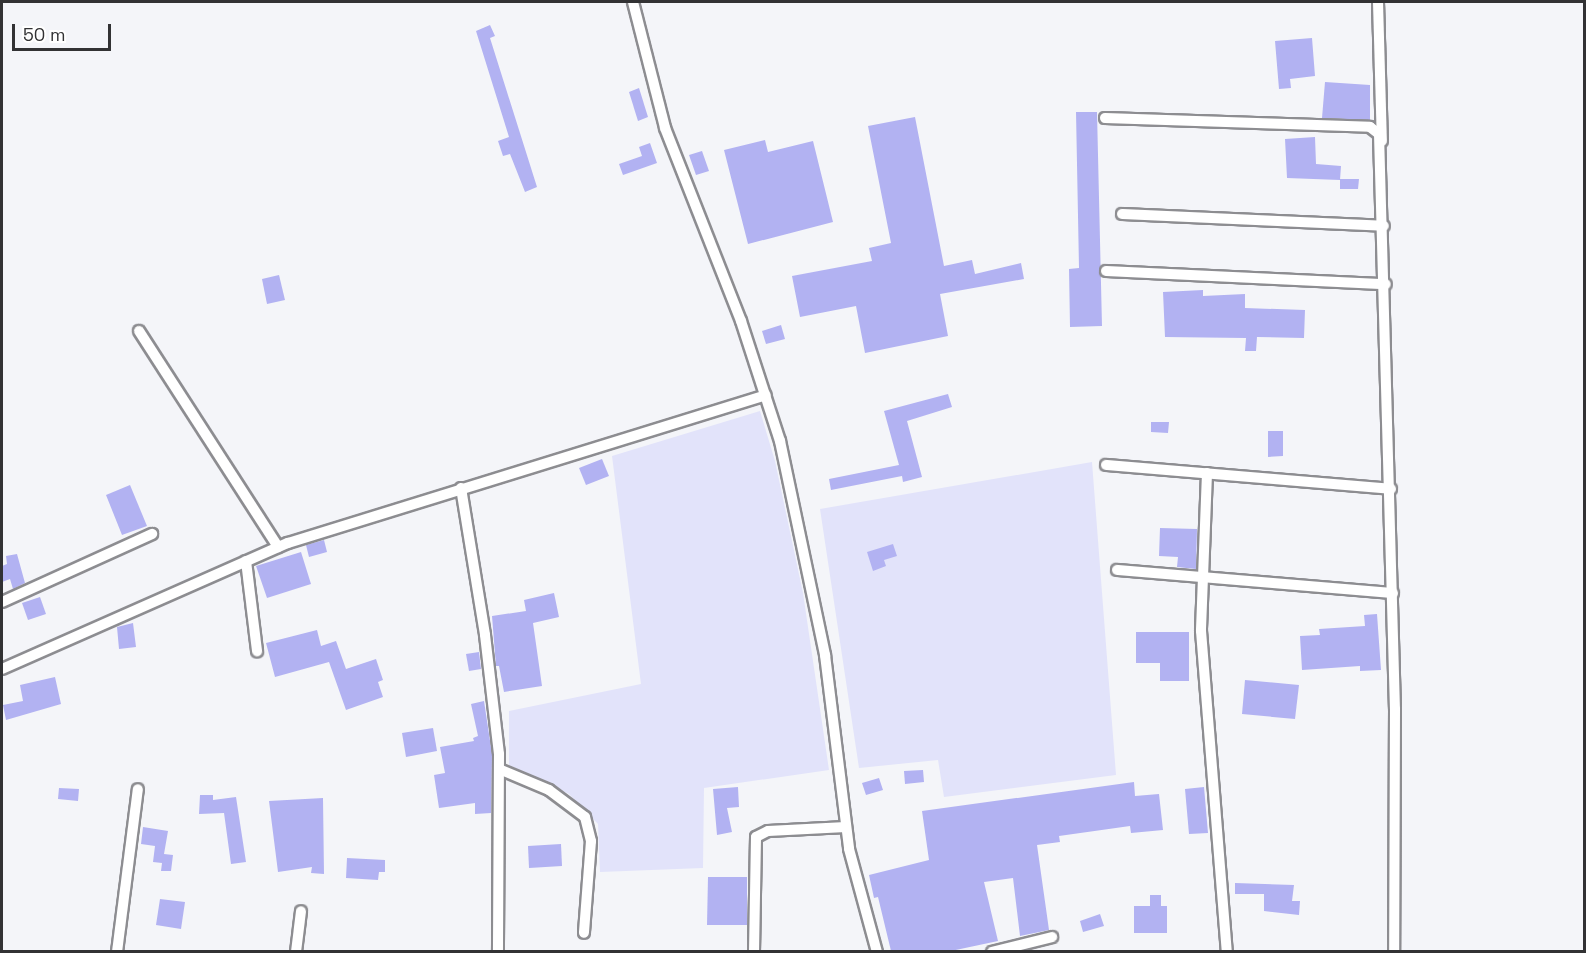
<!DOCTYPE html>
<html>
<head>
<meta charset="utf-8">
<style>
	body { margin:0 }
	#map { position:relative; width:1586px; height:953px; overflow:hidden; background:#f4f5f9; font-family:"Space Grotesk",sans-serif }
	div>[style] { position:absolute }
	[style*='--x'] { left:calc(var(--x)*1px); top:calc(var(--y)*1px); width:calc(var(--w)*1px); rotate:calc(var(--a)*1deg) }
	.green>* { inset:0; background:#e2e3fa }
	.building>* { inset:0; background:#b2b2f2 }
	.roads { filter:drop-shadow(2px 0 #8d8d91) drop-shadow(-2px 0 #8d8d91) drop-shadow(0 2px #8d8d91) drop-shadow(0 -2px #8d8d91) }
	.street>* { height:10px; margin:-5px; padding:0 5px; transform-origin:5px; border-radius:5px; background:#fff }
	span { translate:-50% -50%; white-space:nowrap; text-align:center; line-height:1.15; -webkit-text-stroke:4.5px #fff; paint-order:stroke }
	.frame { position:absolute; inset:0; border:3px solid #323234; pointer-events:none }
	.scale { position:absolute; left:12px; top:24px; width:99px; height:27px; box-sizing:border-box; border:3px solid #323234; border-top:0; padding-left:8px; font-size:18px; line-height:21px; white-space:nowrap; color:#323234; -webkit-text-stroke:4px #fff; paint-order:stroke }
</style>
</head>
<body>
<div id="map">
	<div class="green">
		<div style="clip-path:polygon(760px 411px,775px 461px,803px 593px,829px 770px,704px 788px,703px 868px,600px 872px,598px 824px,569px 794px,509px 765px,509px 711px,641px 684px,612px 456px)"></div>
		<div style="clip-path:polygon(1092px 462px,1116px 775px,944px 797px,938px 760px,859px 768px,820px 509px)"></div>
	</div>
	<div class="building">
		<div style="clip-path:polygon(490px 25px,495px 36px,490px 38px,537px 187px,525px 192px,510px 154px,503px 156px,498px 141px,509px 137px,476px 31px)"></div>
		<div style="clip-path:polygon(1312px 38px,1315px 76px,1290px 79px,1291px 88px,1279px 89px,1275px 41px)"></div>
		<div style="clip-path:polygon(1325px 82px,1370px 85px,1370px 120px,1322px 118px)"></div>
		<div style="clip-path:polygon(639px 88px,648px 117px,638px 121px,629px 92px)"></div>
		<div style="clip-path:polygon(1076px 112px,1097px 112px,1102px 326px,1070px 327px,1069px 269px,1079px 268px)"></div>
		<div style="clip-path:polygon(915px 117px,944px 266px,972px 260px,975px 274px,1021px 263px,1024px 279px,940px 294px,948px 336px,865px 353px,856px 306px,800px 317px,792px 276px,872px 261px,869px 248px,891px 243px,868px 126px)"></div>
		<div style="clip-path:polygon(1315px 137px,1316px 164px,1341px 166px,1340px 180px,1287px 178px,1285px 139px)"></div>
		<div style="clip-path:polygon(765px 140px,768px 152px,813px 141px,833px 222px,748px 244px,724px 150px)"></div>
		<div style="clip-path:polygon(650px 143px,657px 163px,623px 175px,619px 164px,642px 156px,639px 147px)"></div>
		<div style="clip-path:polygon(702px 151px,709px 171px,696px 175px,689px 155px)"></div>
		<div style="clip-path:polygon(1340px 179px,1359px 179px,1358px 189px,1340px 189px)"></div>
		<div style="clip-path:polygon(279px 275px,285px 300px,267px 304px,262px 279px)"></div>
		<div style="clip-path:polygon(1203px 290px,1203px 296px,1245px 294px,1245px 308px,1305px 310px,1304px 338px,1257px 337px,1256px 351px,1245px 351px,1246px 338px,1165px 337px,1163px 292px)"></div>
		<div style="clip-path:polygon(781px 325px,785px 339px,766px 344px,762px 331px)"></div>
		<div style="clip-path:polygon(948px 394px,952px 407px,907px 421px,922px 477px,903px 482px,902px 476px,831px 490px,829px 479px,899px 465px,884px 411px)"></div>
		<div style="clip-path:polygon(1151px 422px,1169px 422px,1168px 433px,1151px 432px)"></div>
		<div style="clip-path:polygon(1268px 431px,1283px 431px,1283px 456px,1268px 457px)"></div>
		<div style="clip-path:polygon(602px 459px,609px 476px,586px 485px,579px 468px)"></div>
		<div style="clip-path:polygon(130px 485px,147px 526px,122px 535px,106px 495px)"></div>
		<div style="clip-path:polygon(1160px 528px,1197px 529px,1196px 569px,1177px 567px,1178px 557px,1159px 556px)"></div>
		<div style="clip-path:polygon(324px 540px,327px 552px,309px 557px,306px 545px)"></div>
		<div style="clip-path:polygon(893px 544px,897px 556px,884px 560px,886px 566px,873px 571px,867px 552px)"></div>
		<div style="clip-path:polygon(301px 552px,311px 584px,267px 598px,256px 566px)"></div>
		<div style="clip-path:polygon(17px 554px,25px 583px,13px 589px,10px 579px,2px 582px,2px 566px,7px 564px,6px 556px)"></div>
		<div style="clip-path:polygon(554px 593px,559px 617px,533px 623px,542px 686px,504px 692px,499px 666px,496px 666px,492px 616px,526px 611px,524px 600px)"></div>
		<div style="clip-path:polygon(40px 597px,46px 614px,28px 620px,22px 603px)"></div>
		<div style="clip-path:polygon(1377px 614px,1381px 670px,1360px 671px,1360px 666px,1302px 670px,1300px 636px,1320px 635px,1319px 629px,1365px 626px,1364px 615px)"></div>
		<div style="clip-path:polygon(133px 623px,136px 647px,119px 649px,117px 627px)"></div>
		<div style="clip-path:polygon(317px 630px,321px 646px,336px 641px,346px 669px,376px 659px,383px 680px,378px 682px,383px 697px,346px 710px,329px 662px,275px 677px,266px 643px)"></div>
		<div style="clip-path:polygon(1136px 632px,1189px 632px,1189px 681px,1160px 681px,1160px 663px,1136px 663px)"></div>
		<div style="clip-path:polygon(479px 652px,481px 669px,469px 671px,466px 654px)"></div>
		<div style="clip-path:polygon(55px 677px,61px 704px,6px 720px,3px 705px,23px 701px,20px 685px)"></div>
		<div style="clip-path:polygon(1245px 680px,1299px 685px,1295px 719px,1242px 714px)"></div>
		<div style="clip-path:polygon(484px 701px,492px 754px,491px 813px,475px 814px,475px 803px,439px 808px,434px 775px,445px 773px,440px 747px,474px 741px,473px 738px,478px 736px,471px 704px)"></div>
		<div style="clip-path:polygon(433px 728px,437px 751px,406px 757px,402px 733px)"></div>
		<div style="clip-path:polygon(923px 770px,924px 782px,905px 784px,904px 771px)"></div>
		<div style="clip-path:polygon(879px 778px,883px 790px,866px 795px,862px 783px)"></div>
		<div style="clip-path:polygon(1134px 782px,1135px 796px,1159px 794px,1163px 830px,1131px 833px,1130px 826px,1059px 836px,1060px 842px,1037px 845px,1049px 930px,1020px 936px,1013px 878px,984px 882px,998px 941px,951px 951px,891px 951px,878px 897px,874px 898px,869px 875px,929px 860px,922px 811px)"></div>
		<div style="clip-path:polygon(738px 787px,739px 807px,727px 808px,732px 832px,717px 835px,713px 789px)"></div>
		<div style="clip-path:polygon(1204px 787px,1208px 833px,1189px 834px,1185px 789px)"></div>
		<div style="clip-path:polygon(59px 788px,79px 789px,78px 801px,58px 799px)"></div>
		<div style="clip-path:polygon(200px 795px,213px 795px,213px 800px,236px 797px,246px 862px,231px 864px,224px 813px,199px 814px)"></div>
		<div style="clip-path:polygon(323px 798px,324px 874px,311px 873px,312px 867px,278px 872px,269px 801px)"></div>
		<div style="clip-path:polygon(143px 827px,168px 831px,164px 854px,173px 855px,171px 871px,161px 871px,162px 863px,153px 862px,155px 846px,141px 844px)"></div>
		<div style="clip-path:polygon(561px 844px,562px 866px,529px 868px,528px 846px)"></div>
		<div style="clip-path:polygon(347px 858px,385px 860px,385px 872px,379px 872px,378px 880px,346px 878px)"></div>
		<div style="clip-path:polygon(708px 877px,747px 877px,747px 925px,707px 925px)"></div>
		<div style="clip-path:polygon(1235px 883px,1294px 885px,1292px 901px,1300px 901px,1299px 915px,1264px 911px,1264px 894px,1235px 894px)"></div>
		<div style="clip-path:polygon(1150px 895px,1161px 895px,1161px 906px,1167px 906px,1167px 933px,1134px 933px,1134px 906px,1150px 906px)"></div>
		<div style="clip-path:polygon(160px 899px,185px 902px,181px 929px,156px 925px)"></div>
		<div style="clip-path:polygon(1100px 914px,1104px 926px,1083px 932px,1080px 921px)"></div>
	</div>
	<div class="roads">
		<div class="street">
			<div style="--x:633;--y:2;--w:130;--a:75.7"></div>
			<div style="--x:665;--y:128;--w:207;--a:68.5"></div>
			<div style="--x:741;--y:321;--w:126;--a:72"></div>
			<div style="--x:780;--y:441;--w:219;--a:78.1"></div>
			<div style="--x:825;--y:655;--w:195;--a:82.9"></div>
			<div style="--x:849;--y:849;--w:107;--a:74.8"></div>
			<div style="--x:1378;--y:2;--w:139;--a:88.4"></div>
			<div style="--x:1105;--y:118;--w:265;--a:1.9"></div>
			<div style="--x:1370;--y:127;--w:11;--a:38"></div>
			<div style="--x:1379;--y:134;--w:575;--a:88.41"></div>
			<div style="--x:1395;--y:709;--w:243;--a:90.2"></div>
			<div style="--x:1122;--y:214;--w:262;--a:2.6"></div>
			<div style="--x:1106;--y:271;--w:280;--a:2.7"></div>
			<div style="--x:139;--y:331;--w:257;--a:57.2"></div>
			<div style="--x:1106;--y:465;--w:286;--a:4.8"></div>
			<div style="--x:1207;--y:473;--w:158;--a:92.2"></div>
			<div style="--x:1201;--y:631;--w:322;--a:85.4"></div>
			<div style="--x:461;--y:488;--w:149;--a:80.7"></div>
			<div style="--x:485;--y:635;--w:120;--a:83.3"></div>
			<div style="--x:499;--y:754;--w:198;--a:90.3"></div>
			<div style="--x:246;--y:561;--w:91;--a:83"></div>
			<div style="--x:1117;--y:570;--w:277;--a:4.8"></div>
			<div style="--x:2;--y:602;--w:165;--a:-24.4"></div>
			<div style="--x:2;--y:669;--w:313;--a:-23.8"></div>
			<div style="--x:288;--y:543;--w:500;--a:-17.2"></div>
			<div style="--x:499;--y:769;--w:54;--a:22.8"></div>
			<div style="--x:549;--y:790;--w:45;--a:36.9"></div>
			<div style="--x:585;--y:817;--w:25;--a:76"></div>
			<div style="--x:591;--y:841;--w:92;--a:94.4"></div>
			<div style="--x:117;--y:952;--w:164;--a:-82.7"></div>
			<div style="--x:296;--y:952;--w:41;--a:-83"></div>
			<div style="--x:754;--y:952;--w:115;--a:-89"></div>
			<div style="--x:756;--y:837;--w:13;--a:-27"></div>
			<div style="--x:768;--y:831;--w:78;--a:-2.9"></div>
			<div style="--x:992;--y:952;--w:62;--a:-14"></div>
		</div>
	</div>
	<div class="frame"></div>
	<div class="scale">50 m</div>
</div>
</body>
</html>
